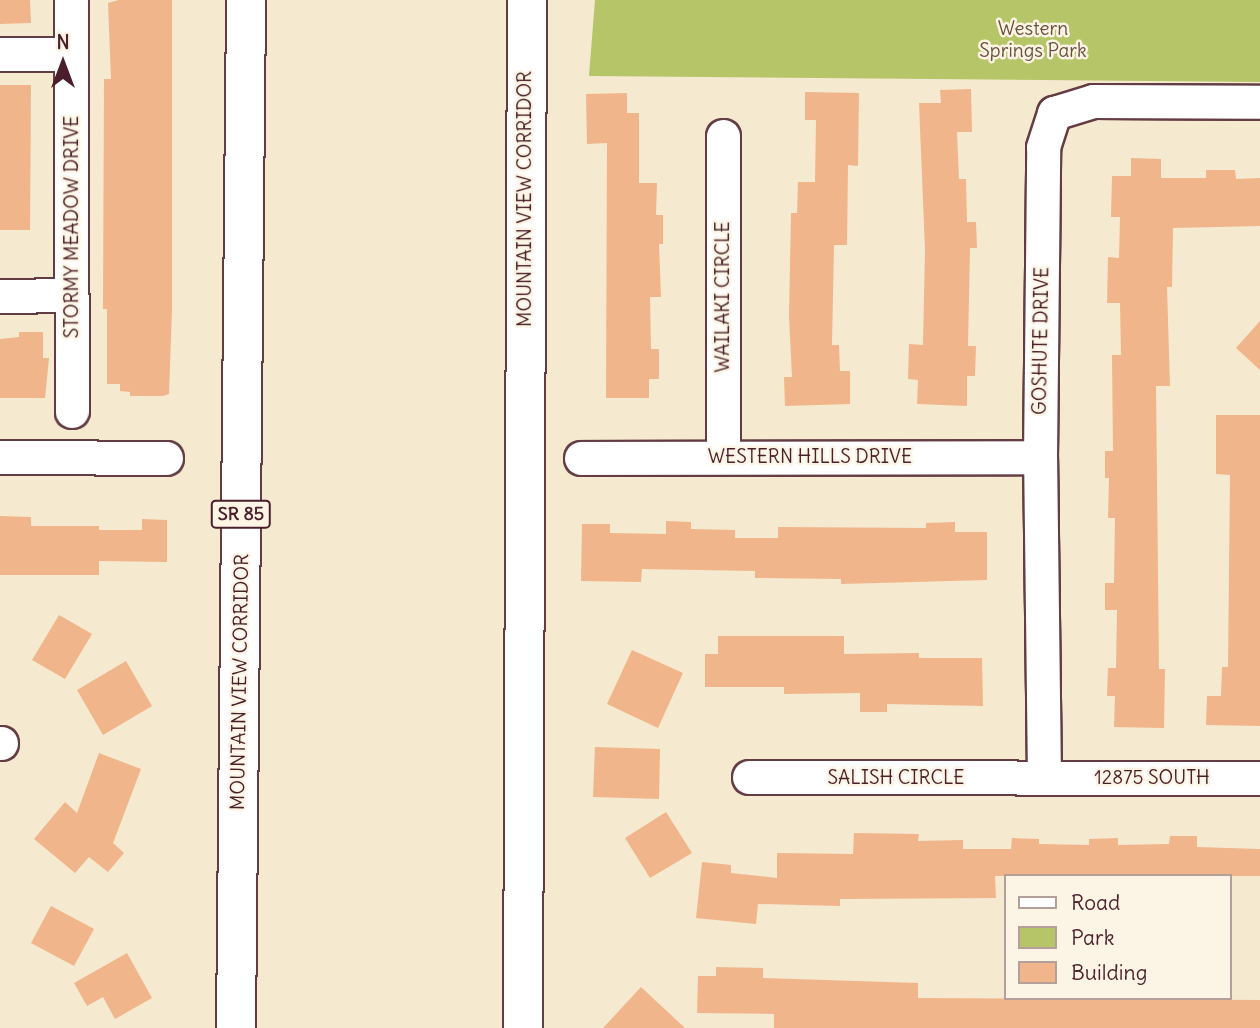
<!DOCTYPE html>
<html>
<head>
<meta charset="utf-8">
<style>
	body { margin:0 }
	#map { position:relative; width:1260px; height:1028px; overflow:hidden; background:#f5e9cf; font-family:Delius,sans-serif }
	div>[style] { position:absolute }
	[style*='--x'] { left:calc(var(--x)*1px); top:calc(var(--y)*1px); width:calc(var(--w)*1px); rotate:calc(var(--a)*1deg) }
	.green>* { inset:0; background:#b5c568 }
	.building>* { inset:0; background:#f1b58b }
	.roads { filter:drop-shadow(2px 0 #643d44) drop-shadow(-2px 0 #643d44) drop-shadow(0 2px #643d44) drop-shadow(0 -2px #643d44) }
	.minor>* { height:33px; margin:-16.5px; padding:0 16.5px; transform-origin:16.5px; border-radius:16.5px; background:#fff }
	.highway>* { height:38px; margin:-19px; padding:0 19px; transform-origin:19px; border-radius:19px; background:#fff }
	span { translate:-50% -50%; white-space:nowrap; text-align:center; line-height:1.15; -webkit-text-stroke:5px #fcf5e5; paint-order:stroke }
	.shield-label span { padding:2px 5px; background:#fcf5e5; border:2px solid; border-radius:5px; -webkit-text-stroke-width:0 }
	.shield-label { font-size:18px; color:#4a1f2b; font-weight:700 }
	.park-label { font-size:19px; color:#6a513d }
	.street-label { font-size:19px; color:#4a1f2b }
	.legend { position:absolute; left:1004px; top:874px; width:228px; height:126px; box-sizing:border-box; background:#fcf5e5; border:2px solid #b59f9b; margin:0; padding:9px 12px; list-style:none; font-size:21px; color:#4a1f2b }
	.legend li { display:flex; align-items:center; gap:14px; height:35px }
	.legend b { width:35px; border:2px solid #b59f9b }
	.north { position:absolute; left:28px; top:28px; width:70px; height:70px; -webkit-text-stroke:5px #fcf5e5; paint-order:stroke; rotate:0deg; font-size:19px; font-weight:700; line-height:28px; text-align:center; color:#4a1f2b }
	.north::after { content:''; display:block; margin:auto; width:24px; height:32px; background:#4a1f2b; clip-path:polygon(50% 0,100% 100%,50% 72%,0 100%) }
</style>
</head>
<body>
<div id="map">
	<div class="green">
		<div style="clip-path:polygon(595px 0,1260px 0,1260px 82px,589px 76px)"></div>
	</div>
	<div class="building">
		<div style="clip-path:polygon(0 0,30px 0,31px 23px,0 24px)"></div>
		<div style="clip-path:polygon(119px 0,172px 0,172px 309px,169px 394px,163px 396px,130px 396px,130px 392px,120px 391px,120px 384px,107px 384px,107px 309px,103px 309px,104px 79px,111px 79px,108px 3px)"></div>
		<div style="clip-path:polygon(0 85px,31px 85px,30px 230px,0 230px)"></div>
		<div style="clip-path:polygon(971px 89px,972px 132px,957px 132px,959px 179px,966px 179px,967px 222px,976px 222px,977px 248px,970px 248px,968px 346px,976px 346px,975px 376px,967px 376px,967px 406px,917px 404px,918px 380px,908px 379px,909px 344px,923px 345px,925px 250px,919px 103px,941px 103px,940px 90px)"></div>
		<div style="clip-path:polygon(805px 92px,859px 93px,858px 166px,848px 165px,847px 245px,834px 245px,832px 345px,839px 345px,840px 371px,850px 371px,850px 404px,785px 406px,784px 377px,792px 377px,789px 316px,791px 213px,797px 213px,798px 182px,815px 182px,816px 120px,805px 120px)"></div>
		<div style="clip-path:polygon(627px 93px,627px 113px,639px 113px,639px 183px,657px 183px,656px 215px,663px 215px,663px 244px,659px 244px,661px 297px,650px 297px,651px 349px,659px 349px,659px 379px,649px 379px,649px 398px,606px 398px,607px 143px,587px 144px,586px 94px)"></div>
		<div style="clip-path:polygon(1131px 158px,1161px 159px,1161px 178px,1206px 178px,1206px 170px,1235px 170px,1236px 179px,1260px 178px,1260px 226px,1173px 228px,1172px 287px,1167px 287px,1170px 386px,1156px 386px,1159px 669px,1165px 669px,1164px 728px,1114px 727px,1115px 696px,1107px 696px,1108px 668px,1116px 668px,1117px 610px,1105px 610px,1105px 583px,1114px 583px,1115px 518px,1108px 518px,1109px 478px,1105px 478px,1105px 451px,1113px 451px,1112px 355px,1121px 355px,1120px 303px,1107px 303px,1108px 257px,1119px 258px,1120px 217px,1111px 217px,1112px 176px,1131px 176px)"></div>
		<div style="clip-path:polygon(1260px 321px,1260px 370px,1236px 348px)"></div>
		<div style="clip-path:polygon(19px 332px,43px 332px,43px 358px,49px 358px,45px 398px,0 398px,0 339px,19px 337px)"></div>
		<div style="clip-path:polygon(1216px 415px,1260px 415px,1260px 726px,1206px 725px,1207px 696px,1221px 696px,1222px 667px,1228px 667px,1230px 475px,1216px 474px)"></div>
		<div style="clip-path:polygon(0 516px,31px 517px,31px 526px,99px 526px,99px 530px,142px 530px,142px 519px,167px 520px,167px 562px,99px 561px,99px 575px,0 575px)"></div>
		<div style="clip-path:polygon(666px 521px,691px 522px,691px 529px,735px 530px,735px 538px,778px 538px,778px 527px,926px 528px,926px 523px,955px 522px,955px 532px,987px 532px,987px 580px,841px 584px,841px 579px,755px 578px,755px 571px,642px 569px,641px 582px,581px 581px,582px 524px,610px 524px,610px 533px,666px 534px)"></div>
		<div style="clip-path:polygon(59px 615px,92px 634px,65px 679px,32px 660px)"></div>
		<div style="clip-path:polygon(718px 636px,844px 636px,844px 654px,919px 653px,919px 658px,982px 658px,983px 706px,887px 704px,887px 712px,860px 712px,860px 693px,784px 694px,784px 687px,705px 687px,705px 654px,718px 654px)"></div>
		<div style="clip-path:polygon(632px 650px,683px 673px,658px 728px,607px 704px)"></div>
		<div style="clip-path:polygon(126px 661px,152px 706px,103px 735px,77px 690px)"></div>
		<div style="clip-path:polygon(595px 747px,660px 749px,659px 799px,593px 797px)"></div>
		<div style="clip-path:polygon(99px 753px,141px 769px,113px 843px,124px 853px,108px 872px,89px 857px,75px 873px,34px 839px,65px 802px,77px 813px)"></div>
		<div style="clip-path:polygon(666px 812px,692px 853px,650px 878px,625px 838px)"></div>
		<div style="clip-path:polygon(854px 833px,919px 834px,918px 841px,963px 840px,963px 849px,1011px 849px,1012px 838px,1039px 839px,1039px 844px,1089px 845px,1089px 839px,1118px 838px,1118px 845px,1169px 844px,1170px 836px,1197px 836px,1197px 847px,1260px 849px,1260px 876px,995px 876px,996px 898px,840px 899px,840px 906px,758px 904px,756px 924px,696px 918px,702px 862px,731px 865px,731px 873px,777px 878px,777px 853px,853px 854px)"></div>
		<div style="clip-path:polygon(51px 906px,94px 929px,74px 966px,31px 943px)"></div>
		<div style="clip-path:polygon(127px 953px,152px 998px,115px 1019px,103px 997px,87px 1006px,74px 983px)"></div>
		<div style="clip-path:polygon(716px 967px,763px 968px,763px 978px,918px 983px,918px 998px,1260px 1000px,1260px 1028px,774px 1028px,774px 1014px,697px 1013px,698px 976px,716px 976px)"></div>
		<div style="clip-path:polygon(641px 987px,685px 1028px,603px 1028px)"></div>
	</div>
	<div class="roads">
		<div class="minor">
			<div style="--x:71;--y:0;--w:411;--a:89.9"></div>
			<div style="--x:0;--y:54;--w:71;--a:0"></div>
			<div style="--x:0;--y:296;--w:71;--a:-0.8"></div>
			<div style="--x:0;--y:457;--w:166;--a:0.3"></div>
			<div style="--x:723;--y:457;--w:321;--a:-90"></div>
			<div style="--x:581;--y:458;--w:459;--a:-0.1"></div>
			<div style="--x:0;--y:743;--w:1;--a:0"></div>
			<div style="--x:749;--y:777;--w:511;--a:0.11"></div>
			<div style="--x:1044;--y:778;--w:321;--a:-90.7"></div>
			<div style="--x:1040;--y:457;--w:310;--a:-89.4"></div>
			<div style="--x:1043;--y:147;--w:36;--a:-72"></div>
			<div style="--x:1054;--y:113;--w:41;--a:-17.1"></div>
			<div style="--x:1093;--y:101;--w:167;--a:0.3"></div>
		</div>
		<div class="highway">
			<div style="--x:236;--y:1028;--w:1028;--a:-89.44"></div>
			<div style="--x:523;--y:1028;--w:1028;--a:-89.78"></div>
		</div>
	</div>
	<div class="shield-label">
		<span style="left:241px;top:514px">SR 85</span>
	</div>
	<div class="park-label">
		<span style="left:1033px;top:40px">Western<br>Springs Park</span>
	</div>
	<div class="street-label">
		<span style="left:525px;top:199px;rotate:-90deg">MOUNTAIN VIEW CORRIDOR</span>
		<span style="left:72px;top:227px;rotate:-90deg">STORMY MEADOW DRIVE</span>
		<span style="left:723px;top:297px;rotate:-90deg">WAILAKI CIRCLE</span>
		<span style="left:1041px;top:341px;rotate:-89deg">GOSHUTE DRIVE</span>
		<span style="left:810px;top:457px">WESTERN HILLS DRIVE</span>
		<span style="left:240px;top:682px;rotate:-89deg">MOUNTAIN VIEW CORRIDOR</span>
		<span style="left:896px;top:778px">SALISH CIRCLE</span>
		<span style="left:1152px;top:778px">12875 SOUTH</span>
	</div>
	<ul class="legend">
	<li><b style="height:9px;background:#fff"></b>Road</li>
	<li><b style="height:19px;background:#b5c568"></b>Park</li>
	<li><b style="height:19px;background:#f1b58b"></b>Building</li>
	</ul>
	<div class="north">N</div>
</div>
</body>
</html>
